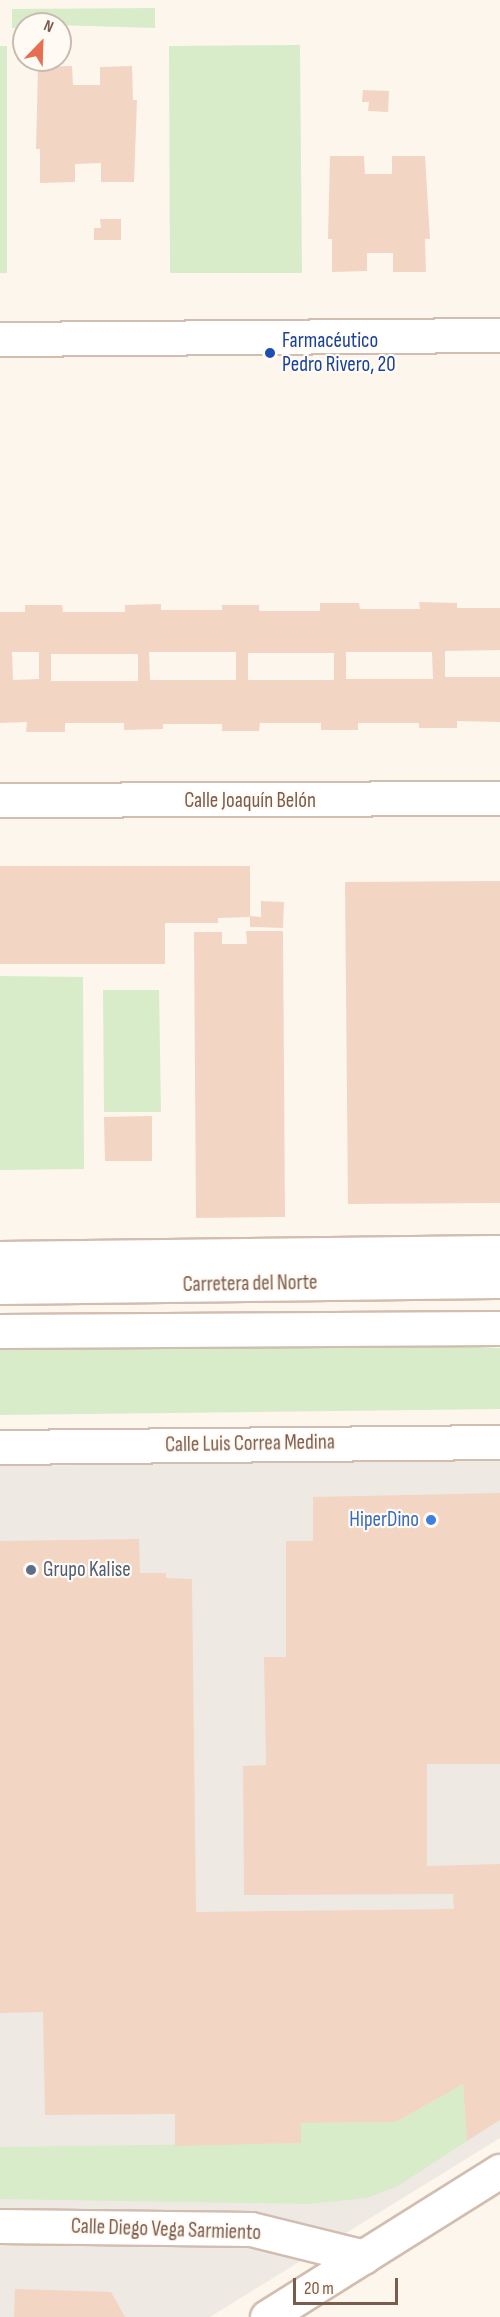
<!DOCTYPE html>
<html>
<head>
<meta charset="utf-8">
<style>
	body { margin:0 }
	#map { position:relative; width:500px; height:2317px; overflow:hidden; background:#fdf6ec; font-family:"Sofia Sans Condensed",sans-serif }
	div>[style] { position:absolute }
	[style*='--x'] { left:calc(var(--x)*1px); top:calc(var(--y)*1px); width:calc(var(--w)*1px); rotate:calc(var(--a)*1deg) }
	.industrial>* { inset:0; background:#efe9e4 }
	.green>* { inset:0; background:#d8ecc9 }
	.building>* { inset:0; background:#f3d5c3 }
	.roads { filter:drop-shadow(2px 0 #d1beb0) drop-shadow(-2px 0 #d1beb0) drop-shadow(0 2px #d1beb0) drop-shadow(0 -2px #d1beb0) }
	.street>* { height:33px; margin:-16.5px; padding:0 16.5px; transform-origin:16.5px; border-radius:16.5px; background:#fff }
	.secondary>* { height:33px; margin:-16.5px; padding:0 16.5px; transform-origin:16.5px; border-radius:16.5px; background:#fff }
	.dots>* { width:16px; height:16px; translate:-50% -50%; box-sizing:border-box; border:3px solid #fffaf3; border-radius:50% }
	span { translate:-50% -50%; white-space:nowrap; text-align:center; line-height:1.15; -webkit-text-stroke:4.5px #fffaf3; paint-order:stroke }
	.transit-label { font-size:21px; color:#164399 }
	.left { translate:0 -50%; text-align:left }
	.street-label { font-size:21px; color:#7a5c4d }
	.shop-label { font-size:21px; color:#366cbe }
	.right { translate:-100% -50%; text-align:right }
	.service-label { font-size:21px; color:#4e5e75 }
	.north { position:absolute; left:12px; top:12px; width:60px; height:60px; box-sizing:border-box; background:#fffaf3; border:2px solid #cabbb1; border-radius:50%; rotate:23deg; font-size:16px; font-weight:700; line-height:24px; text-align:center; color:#7a5c4d }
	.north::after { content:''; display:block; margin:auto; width:21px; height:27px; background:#e76f51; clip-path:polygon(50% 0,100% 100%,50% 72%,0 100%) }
	.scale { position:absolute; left:293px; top:2278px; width:105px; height:27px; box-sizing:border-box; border:3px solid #7a5c4d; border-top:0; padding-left:8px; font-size:18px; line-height:21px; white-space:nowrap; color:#7a5c4d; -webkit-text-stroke:4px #fffaf3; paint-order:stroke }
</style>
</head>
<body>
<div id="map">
	<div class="industrial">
		<div style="clip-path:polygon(500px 1460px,500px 2138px,210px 2317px,0 2317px,0 1466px)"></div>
	</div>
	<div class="green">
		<div style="clip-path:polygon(155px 8px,155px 28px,24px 24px,24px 28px,12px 28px,12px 9px)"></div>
		<div style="clip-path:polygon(300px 45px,302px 273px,170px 273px,169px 46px)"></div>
		<div style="clip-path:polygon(0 46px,7px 46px,7px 273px,0 273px)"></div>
		<div style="clip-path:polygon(0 976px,83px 977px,84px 1169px,0 1170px)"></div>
		<div style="clip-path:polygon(103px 990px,159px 990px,161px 1112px,104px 1112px)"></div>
		<div style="clip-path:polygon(414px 1344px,500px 1348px,500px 1409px,0 1415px,0 1347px)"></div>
		<div style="clip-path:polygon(463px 2084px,467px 2141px,398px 2186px,367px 2198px,308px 2204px,0 2199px,0 2147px,301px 2143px,301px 2123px,396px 2122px)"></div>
	</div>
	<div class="building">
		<div style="clip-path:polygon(72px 66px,73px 85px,100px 85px,100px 67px,132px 66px,133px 100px,137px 100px,134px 182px,101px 182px,101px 163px,75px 164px,75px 182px,40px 183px,40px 149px,36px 149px,38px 67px)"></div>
		<div style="clip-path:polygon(363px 90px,389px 91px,388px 112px,368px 111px,369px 102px,362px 102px)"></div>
		<div style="clip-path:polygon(330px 156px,364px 156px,365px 174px,392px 174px,392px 156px,425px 156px,430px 239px,425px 239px,426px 272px,393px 272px,393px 253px,367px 253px,367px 271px,332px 272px,332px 239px,328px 239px)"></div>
		<div style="clip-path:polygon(100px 219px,121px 219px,121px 240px,94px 240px,94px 228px,101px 228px)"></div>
		<div style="clip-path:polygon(evenodd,419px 602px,457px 603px,457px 608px,500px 608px,500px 650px,445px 651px,445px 677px,500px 677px,500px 722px,457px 721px,457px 728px,419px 728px,419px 723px,358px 723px,358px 730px,321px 730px,321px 723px,260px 723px,259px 731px,222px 731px,222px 724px,163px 724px,163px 729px,124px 730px,124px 723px,65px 723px,65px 732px,26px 732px,27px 722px,0 723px,0 612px,25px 612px,25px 605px,62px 605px,63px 612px,125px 612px,125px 605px,161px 604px,161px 610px,222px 610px,222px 605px,259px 605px,259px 611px,320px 611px,320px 603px,359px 603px,360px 609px,420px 609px,419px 602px,12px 652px,39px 652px,39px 679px,13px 680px,12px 652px,419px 602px,149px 652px,236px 652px,236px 680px,150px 680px,149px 652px,419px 602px,346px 652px,432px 652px,433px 679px,346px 679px,346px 652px,419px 602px,248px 653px,334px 653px,334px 680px,248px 680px,248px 653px,419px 602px,51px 654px,138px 654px,138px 681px,51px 681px,51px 654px)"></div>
		<div style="clip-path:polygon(0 866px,250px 866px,250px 917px,218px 918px,218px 923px,165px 923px,165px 964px,0 964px)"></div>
		<div style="clip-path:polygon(500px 881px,500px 1203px,348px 1204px,345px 882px)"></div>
		<div style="clip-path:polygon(261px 901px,284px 902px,283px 928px,250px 927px,250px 916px,261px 917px)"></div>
		<div style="clip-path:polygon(246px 931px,283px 931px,285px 1217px,196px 1218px,194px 932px,222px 932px,222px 944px,247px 944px)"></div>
		<div style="clip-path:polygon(152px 1116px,152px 1161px,105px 1161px,104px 1117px)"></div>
		<div style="clip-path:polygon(500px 1493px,500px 1764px,427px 1764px,427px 1866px,500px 1864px,500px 2120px,467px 2141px,463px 2084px,396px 2122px,301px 2123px,301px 2143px,175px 2146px,175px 2114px,45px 2115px,43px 2012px,0 2013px,0 1541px,139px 1539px,140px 1573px,166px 1573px,166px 1578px,192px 1579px,196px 1912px,454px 1909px,453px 1894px,244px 1895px,243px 1766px,266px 1765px,264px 1657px,286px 1657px,286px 1541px,313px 1541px,313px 1497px)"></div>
		<div style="clip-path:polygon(15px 2289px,111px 2292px,125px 2317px,14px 2317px)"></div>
	</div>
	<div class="roads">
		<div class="street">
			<div style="--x:0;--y:339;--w:500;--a:-0.46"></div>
			<div style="--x:0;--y:800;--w:500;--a:-0.23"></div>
			<div style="--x:0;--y:1258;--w:500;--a:-0.69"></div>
			<div style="--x:0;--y:1447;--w:500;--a:-0.57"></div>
			<div style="--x:0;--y:2226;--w:251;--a:0.7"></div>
			<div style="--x:251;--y:2229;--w:116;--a:13.9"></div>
			<div style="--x:267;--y:2317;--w:275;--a:-32.1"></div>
		</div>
		<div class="secondary">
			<div style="--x:0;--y:1287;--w:500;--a:-0.69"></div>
			<div style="--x:0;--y:1331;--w:500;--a:-0.34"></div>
		</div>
	</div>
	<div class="dots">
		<div style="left:270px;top:353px;background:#1a4fb4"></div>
		<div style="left:431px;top:1520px;background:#3f7fe0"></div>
		<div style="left:31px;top:1570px;background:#5c6f8a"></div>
	</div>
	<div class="transit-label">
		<span class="left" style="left:282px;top:353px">Farmacéutico<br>Pedro Rivero, 20</span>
	</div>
	<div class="street-label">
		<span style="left:250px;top:801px">Calle Joaquín Belón</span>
		<span style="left:250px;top:1284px;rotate:-1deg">Carretera del Norte</span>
		<span style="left:250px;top:1444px;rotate:-1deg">Calle Luis Correa Medina</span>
		<span style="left:166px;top:2230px;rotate:2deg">Calle Diego Vega Sarmiento</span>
	</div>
	<div class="shop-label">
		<span class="right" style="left:419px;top:1520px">HiperDino</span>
	</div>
	<div class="service-label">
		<span class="left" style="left:43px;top:1570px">Grupo Kalise</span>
	</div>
	<div class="north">N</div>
	<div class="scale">20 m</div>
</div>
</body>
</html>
